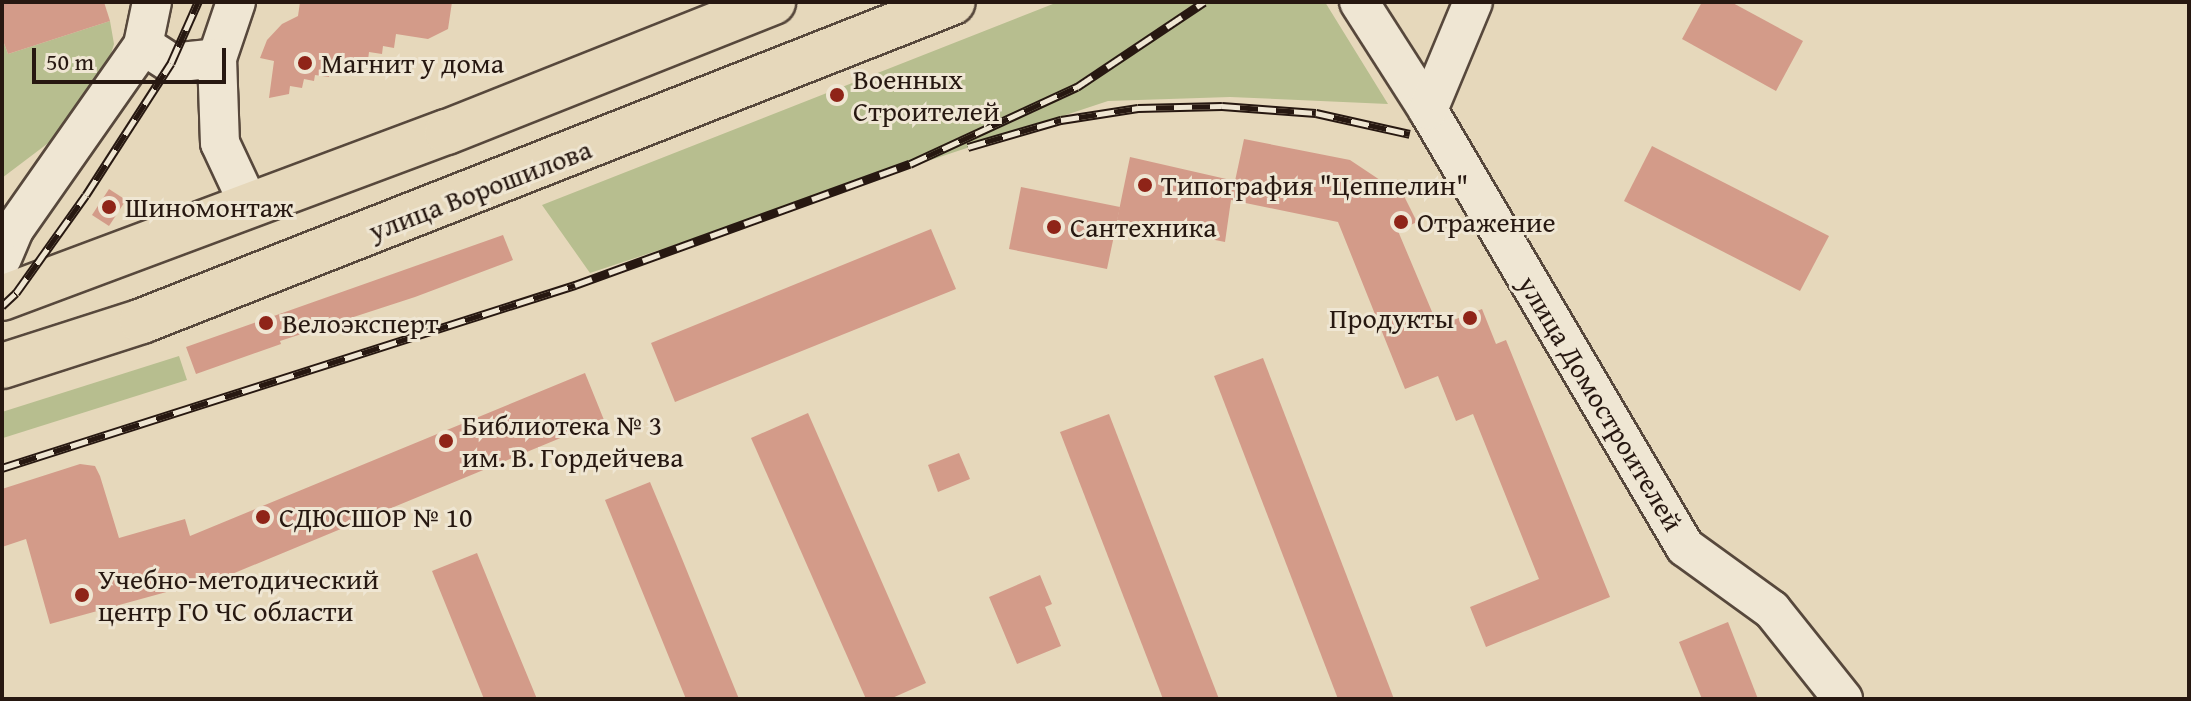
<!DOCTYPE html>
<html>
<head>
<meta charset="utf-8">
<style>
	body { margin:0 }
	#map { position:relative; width:2191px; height:701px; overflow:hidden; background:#e6d8bb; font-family:"Gentium Book Plus",serif }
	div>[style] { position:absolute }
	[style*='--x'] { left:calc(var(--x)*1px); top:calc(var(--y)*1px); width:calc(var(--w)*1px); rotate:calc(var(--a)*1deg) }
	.green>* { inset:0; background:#b7be8f }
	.building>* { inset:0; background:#d39b89 }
	.roads { filter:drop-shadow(2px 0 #57483c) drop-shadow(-2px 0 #57483c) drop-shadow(0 2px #57483c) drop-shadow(0 -2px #57483c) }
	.minor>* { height:38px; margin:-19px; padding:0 19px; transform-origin:19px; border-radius:19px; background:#efe6d3 }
	.major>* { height:44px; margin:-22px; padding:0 22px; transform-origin:22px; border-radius:22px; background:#e6d8bb }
	.rail>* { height:9px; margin-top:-4.5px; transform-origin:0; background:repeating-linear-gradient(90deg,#efe6d3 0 18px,#271811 0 36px); box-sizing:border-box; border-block:2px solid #271811 }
	.dots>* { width:22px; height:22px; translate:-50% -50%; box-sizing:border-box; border:4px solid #efe6d3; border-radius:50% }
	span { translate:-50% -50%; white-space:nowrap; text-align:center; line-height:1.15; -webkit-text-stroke:6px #efe6d3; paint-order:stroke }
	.poi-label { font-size:28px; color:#271811 }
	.left { translate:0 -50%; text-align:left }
	.right { translate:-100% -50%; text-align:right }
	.street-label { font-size:28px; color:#271811 }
	.frame { position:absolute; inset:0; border:4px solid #271811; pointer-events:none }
	.scale { position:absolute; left:32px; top:48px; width:194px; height:36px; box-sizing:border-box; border:4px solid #271811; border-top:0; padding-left:10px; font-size:24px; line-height:28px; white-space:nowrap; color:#271811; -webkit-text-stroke:6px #efe6d3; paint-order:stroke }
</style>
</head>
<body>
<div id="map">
	<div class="green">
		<div style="clip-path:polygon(1058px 2px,1325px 2px,1388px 104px,1230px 97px,1108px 101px,590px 273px,542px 205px)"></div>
		<div style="clip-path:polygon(110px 21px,114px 44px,103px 80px,80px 119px,2px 178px,2px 38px,8px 54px)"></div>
		<div style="clip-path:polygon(179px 356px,187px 380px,3px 438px,2px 412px)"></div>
	</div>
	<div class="building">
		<div style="clip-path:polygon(2px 2px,104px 2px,110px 21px,8px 54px,2px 38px)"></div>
		<div style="clip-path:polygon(300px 2px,347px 4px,452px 2px,448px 29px,428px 39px,396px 34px,394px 48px,383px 46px,382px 54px,369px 52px,368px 60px,357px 58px,356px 65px,343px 63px,342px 71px,330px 69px,329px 77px,315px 75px,314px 81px,304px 79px,302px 88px,290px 86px,289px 94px,269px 98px,274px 61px,260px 58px,267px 40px,282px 24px,298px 16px)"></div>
		<div style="clip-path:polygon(1702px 2px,1731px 2px,1803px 41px,1776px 91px,1682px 39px)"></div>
		<div style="clip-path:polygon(1244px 139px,1350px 160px,1404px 196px,1417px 222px,1398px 231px,1438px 326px,1482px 309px,1496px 344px,1506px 340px,1610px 597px,1486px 647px,1470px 607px,1539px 579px,1473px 414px,1456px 421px,1438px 376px,1405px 389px,1338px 222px,1231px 200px,1225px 242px,1117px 220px,1130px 157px,1235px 181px)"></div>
		<div style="clip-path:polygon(1652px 146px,1829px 236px,1800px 291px,1624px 201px)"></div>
		<div style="clip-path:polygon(1021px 187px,1120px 207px,1107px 269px,1009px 249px)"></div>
		<div style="clip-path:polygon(109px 189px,126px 200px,109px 226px,92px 215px)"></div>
		<div style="clip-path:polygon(931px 229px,956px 289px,675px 402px,651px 343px)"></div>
		<div style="clip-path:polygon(503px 235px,513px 260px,415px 297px,280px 341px,281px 344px,196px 374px,186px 347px)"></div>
		<div style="clip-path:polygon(1263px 358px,1394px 699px,1338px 699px,1214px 376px)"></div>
		<div style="clip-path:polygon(585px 373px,604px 420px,232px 574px,50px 624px,26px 539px,2px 547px,2px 489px,80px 464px,95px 466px,100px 476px,119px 538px,185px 519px,190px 536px)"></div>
		<div style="clip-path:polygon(808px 413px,926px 683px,890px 699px,866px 699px,751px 438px)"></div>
		<div style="clip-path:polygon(1109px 414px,1219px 699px,1163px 699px,1060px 432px)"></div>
		<div style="clip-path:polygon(959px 453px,970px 479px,938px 492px,928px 465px)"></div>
		<div style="clip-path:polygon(650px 482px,676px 544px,739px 699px,686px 699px,605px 500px)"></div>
		<div style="clip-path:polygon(477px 553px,503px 617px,537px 699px,484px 699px,432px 571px)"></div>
		<div style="clip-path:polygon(1040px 575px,1052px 604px,1045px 607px,1061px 646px,1017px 664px,989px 597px)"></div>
		<div style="clip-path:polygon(1728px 622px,1758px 699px,1702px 699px,1679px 642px)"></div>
	</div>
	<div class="roads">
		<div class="minor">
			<div style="--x:236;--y:2;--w:59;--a:108.7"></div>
			<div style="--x:217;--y:58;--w:85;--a:88"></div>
			<div style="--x:220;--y:143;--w:68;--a:64.9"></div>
			<div style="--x:1359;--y:2;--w:128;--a:57.4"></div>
			<div style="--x:1428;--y:110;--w:507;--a:59.54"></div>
			<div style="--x:1685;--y:547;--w:107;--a:35.9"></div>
			<div style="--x:1772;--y:610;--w:114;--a:51.4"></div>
			<div style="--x:143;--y:45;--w:33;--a:33"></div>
			<div style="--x:171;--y:63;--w:46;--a:-6.2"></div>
			<div style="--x:1428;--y:110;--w:117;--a:-67.4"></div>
			<div style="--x:2;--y:258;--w:33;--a:-67"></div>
			<div style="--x:15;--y:228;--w:223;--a:-55"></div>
			<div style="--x:143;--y:45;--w:44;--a:-78.2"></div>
		</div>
		<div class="major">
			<div style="--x:2;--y:298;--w:475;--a:-20.5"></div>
			<div style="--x:447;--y:132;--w:351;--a:-21.7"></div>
			<div style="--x:2;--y:366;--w:147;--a:-17.8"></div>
			<div style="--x:142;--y:321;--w:871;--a:-21.47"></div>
		</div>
	</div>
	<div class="rail">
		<div style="--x:968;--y:147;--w:97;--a:-16.2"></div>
		<div style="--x:1061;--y:120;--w:78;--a:-8.9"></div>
		<div style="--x:1138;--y:108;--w:84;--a:-1.4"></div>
		<div style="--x:1222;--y:106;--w:94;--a:4.3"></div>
		<div style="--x:1316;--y:113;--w:96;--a:12.6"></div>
		<div style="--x:2;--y:306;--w:19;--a:-43"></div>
		<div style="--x:16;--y:293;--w:120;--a:-54.5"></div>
		<div style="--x:86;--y:195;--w:157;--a:-57.2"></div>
		<div style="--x:171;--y:63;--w:67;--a:-66.1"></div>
		<div style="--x:2;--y:468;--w:602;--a:-17.71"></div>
		<div style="--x:575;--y:285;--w:356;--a:-19.9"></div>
		<div style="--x:910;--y:164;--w:184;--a:-24.8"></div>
		<div style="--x:1077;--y:87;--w:153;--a:-33.8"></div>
	</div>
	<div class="dots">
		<div style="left:305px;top:63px;background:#8f2418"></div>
		<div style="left:837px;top:95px;background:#8f2418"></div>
		<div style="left:1145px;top:185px;background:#8f2418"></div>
		<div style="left:109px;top:207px;background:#8f2418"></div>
		<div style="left:1401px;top:222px;background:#8f2418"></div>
		<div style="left:1054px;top:227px;background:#8f2418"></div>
		<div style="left:1470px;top:318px;background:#8f2418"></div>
		<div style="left:266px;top:323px;background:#8f2418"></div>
		<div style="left:446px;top:441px;background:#8f2418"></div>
		<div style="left:263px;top:517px;background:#8f2418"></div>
		<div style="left:82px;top:595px;background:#8f2418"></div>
	</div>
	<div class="poi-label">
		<span class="left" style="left:321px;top:63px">Магнит у дома</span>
		<span class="left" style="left:853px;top:95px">Военных<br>Строителей</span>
		<span class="left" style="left:1161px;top:185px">Типография "Цеппелин"</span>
		<span class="left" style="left:125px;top:207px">Шиномонтаж</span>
		<span class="left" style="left:1417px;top:222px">Отражение</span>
		<span class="left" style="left:1070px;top:227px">Сантехника</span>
		<span class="right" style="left:1454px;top:318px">Продукты</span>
		<span class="left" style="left:282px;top:323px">Велоэксперт</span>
		<span class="left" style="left:462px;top:441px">Библиотека № 3<br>им. В. Гордейчева</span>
		<span class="left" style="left:279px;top:517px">СДЮСШОР № 10</span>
		<span class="left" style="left:98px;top:595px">Учебно-методический<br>центр ГО ЧС области</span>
	</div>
	<div class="street-label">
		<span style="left:480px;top:190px;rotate:-21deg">улица Ворошилова</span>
		<span style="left:1601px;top:403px;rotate:59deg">улица Домостроителей</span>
	</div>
	<div class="frame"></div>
	<div class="scale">50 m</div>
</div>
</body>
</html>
